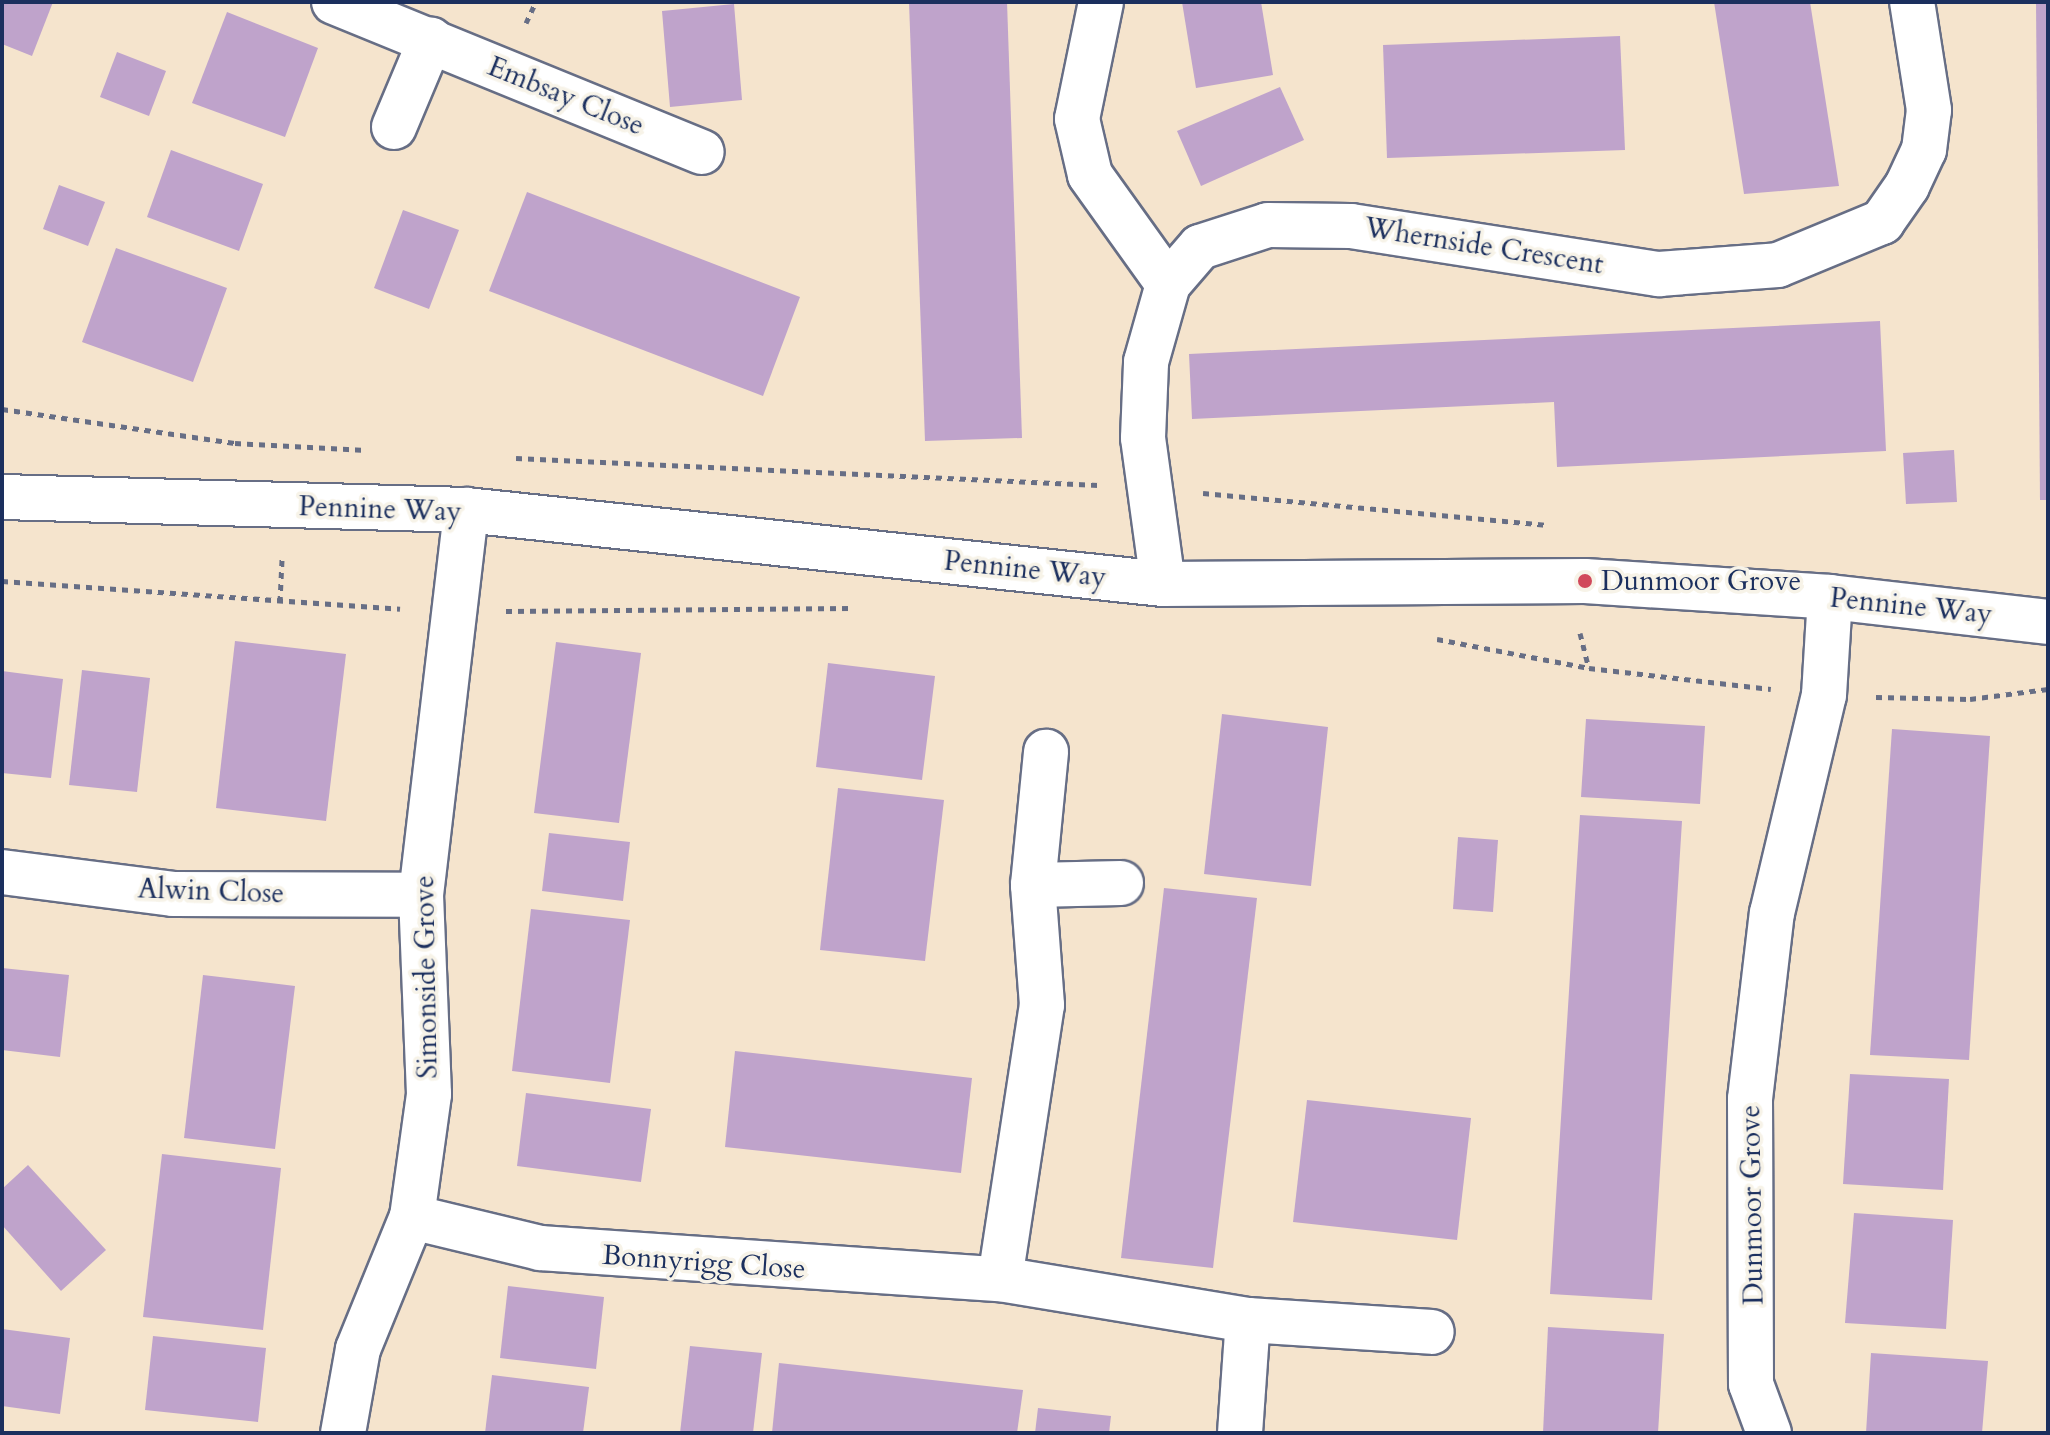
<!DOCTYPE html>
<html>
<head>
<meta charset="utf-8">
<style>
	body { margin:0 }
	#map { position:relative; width:2050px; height:1435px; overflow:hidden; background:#f5e4cd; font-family:Cardo,serif }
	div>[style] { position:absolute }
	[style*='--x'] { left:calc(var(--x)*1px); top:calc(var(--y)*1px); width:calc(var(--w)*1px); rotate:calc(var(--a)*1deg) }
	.building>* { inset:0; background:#bfa3cb }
	.path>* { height:5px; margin-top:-2.5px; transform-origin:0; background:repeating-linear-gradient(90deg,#676e85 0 6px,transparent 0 12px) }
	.roads { filter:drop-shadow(2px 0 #676e85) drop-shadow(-2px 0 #676e85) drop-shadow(0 2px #676e85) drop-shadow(0 -2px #676e85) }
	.minor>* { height:44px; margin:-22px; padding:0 22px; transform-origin:22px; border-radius:22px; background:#fff }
	.dots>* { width:22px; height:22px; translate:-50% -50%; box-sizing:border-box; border:4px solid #f7f3e8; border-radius:50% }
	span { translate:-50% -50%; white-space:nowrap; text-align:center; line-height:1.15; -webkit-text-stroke:7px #f7f3e8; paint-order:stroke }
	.street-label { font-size:28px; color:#1b2f5e }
	.poi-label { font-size:28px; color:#1b2f5e }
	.left { translate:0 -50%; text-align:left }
	.frame { position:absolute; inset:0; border:4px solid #1b2f5e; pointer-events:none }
</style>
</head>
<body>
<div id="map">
	<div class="building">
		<div style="clip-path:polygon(2px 2px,53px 2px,32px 56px,2px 44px)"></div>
		<div style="clip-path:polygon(909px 2px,1007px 2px,1022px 438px,925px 441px)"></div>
		<div style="clip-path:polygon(1182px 2px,1261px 2px,1273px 75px,1196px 88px)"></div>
		<div style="clip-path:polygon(1714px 2px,1810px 2px,1839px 186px,1744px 194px)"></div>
		<div style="clip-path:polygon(2036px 2px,2048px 2px,2048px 500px,2040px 500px)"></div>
		<div style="clip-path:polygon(734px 4px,742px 100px,670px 107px,662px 11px)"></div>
		<div style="clip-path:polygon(227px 12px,318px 48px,285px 137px,192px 103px)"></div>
		<div style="clip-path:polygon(1620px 36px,1625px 150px,1387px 158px,1383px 45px)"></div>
		<div style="clip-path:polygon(117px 52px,166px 71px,149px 116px,100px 97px)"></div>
		<div style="clip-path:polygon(1280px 87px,1304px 140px,1201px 186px,1177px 131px)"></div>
		<div style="clip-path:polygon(171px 150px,263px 184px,239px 251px,147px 217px)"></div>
		<div style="clip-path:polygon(59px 185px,105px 202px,88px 246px,43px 229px)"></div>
		<div style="clip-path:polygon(527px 192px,800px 297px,763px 396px,489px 291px)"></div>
		<div style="clip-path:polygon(403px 210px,459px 230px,429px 309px,374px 288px)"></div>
		<div style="clip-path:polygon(116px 248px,227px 288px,193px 382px,82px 342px)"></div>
		<div style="clip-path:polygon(1880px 321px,1886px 451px,1557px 467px,1554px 402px,1192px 419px,1189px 354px)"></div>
		<div style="clip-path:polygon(1954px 450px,1957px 502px,1906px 504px,1903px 453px)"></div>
		<div style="clip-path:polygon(235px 641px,346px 654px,326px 821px,216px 808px)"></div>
		<div style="clip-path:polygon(556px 642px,641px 653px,619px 823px,534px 813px)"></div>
		<div style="clip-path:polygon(828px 663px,935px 676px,922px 780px,816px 767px)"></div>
		<div style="clip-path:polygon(82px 670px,150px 678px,137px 792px,69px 785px)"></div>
		<div style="clip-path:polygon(2px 671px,63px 679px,51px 778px,2px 773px)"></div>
		<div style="clip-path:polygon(1222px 714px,1328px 727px,1311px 886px,1204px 874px)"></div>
		<div style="clip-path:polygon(1586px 719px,1705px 726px,1700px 804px,1581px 797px)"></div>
		<div style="clip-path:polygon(1892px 729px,1990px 736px,1969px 1060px,1870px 1055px)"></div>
		<div style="clip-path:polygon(838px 788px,944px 800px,925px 961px,820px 950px)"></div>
		<div style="clip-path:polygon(1580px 815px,1682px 821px,1652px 1300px,1550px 1294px)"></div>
		<div style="clip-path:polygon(549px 833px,630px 842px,623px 901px,542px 891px)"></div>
		<div style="clip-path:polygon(1458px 837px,1498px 840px,1493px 912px,1453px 909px)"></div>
		<div style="clip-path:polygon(1164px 888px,1257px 898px,1213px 1268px,1121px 1258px)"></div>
		<div style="clip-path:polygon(531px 909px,630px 920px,610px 1083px,512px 1071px)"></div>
		<div style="clip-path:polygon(2px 968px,69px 975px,60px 1057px,2px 1050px)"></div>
		<div style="clip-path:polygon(203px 975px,295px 986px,275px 1149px,184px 1138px)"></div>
		<div style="clip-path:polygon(735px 1051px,972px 1078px,961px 1173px,725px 1147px)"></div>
		<div style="clip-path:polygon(1850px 1074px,1949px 1079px,1943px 1190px,1843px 1184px)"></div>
		<div style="clip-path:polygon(526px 1093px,651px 1109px,641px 1182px,517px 1166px)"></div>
		<div style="clip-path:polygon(1307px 1100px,1471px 1118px,1457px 1240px,1293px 1222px)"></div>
		<div style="clip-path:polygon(162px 1154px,281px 1168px,263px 1330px,143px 1317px)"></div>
		<div style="clip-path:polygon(28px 1165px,106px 1250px,61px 1291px,2px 1225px,2px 1189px)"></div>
		<div style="clip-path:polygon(1854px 1213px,1953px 1220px,1946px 1329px,1845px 1323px)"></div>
		<div style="clip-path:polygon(508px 1286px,604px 1297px,596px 1369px,500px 1358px)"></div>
		<div style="clip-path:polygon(1548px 1327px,1664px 1334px,1658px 1433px,1543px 1433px)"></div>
		<div style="clip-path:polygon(2px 1329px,70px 1338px,60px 1414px,2px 1406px)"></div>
		<div style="clip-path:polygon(153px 1336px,266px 1348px,258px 1422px,145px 1410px)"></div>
		<div style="clip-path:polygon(690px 1346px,762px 1353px,753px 1433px,680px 1433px)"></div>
		<div style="clip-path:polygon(1871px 1353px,1988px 1361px,1982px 1433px,1866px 1433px)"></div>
		<div style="clip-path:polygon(779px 1363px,1023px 1390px,1017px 1433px,772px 1433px)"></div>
		<div style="clip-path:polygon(492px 1375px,589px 1387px,583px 1433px,485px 1433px)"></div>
		<div style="clip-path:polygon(1038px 1408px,1111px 1416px,1109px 1433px,1035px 1433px)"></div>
	</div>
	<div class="path">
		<div style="--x:526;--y:23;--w:23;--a:-65"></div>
		<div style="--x:2;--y:409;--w:235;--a:8.3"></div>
		<div style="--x:235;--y:443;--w:131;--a:3.1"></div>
		<div style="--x:516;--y:458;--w:583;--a:2.66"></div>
		<div style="--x:1203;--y:493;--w:346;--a:5.3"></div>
		<div style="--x:2;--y:581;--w:399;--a:4"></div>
		<div style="--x:280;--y:602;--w:43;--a:-87.3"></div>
		<div style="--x:506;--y:611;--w:346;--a:-0.5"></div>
		<div style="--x:1580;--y:633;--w:36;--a:76"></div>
		<div style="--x:1437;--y:639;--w:155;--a:10.8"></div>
		<div style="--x:1589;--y:668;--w:183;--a:6.6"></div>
		<div style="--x:1876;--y:697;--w:94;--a:1.2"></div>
		<div style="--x:1970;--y:699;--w:79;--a:-7.3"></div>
	</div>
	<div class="roads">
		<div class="minor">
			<div style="--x:334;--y:2;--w:397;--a:22.2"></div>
			<div style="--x:1101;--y:2;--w:119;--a:101.6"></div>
			<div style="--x:1077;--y:119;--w:57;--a:76.9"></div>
			<div style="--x:1090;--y:175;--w:134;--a:54.4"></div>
			<div style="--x:394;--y:127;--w:95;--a:-67.2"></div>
			<div style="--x:2;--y:497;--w:464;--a:1.6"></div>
			<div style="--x:466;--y:510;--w:701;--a:6.06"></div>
			<div style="--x:1163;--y:584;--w:422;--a:-0.4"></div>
			<div style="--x:1585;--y:581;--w:246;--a:3.7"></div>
			<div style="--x:1830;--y:597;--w:219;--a:6.5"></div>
			<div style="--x:1163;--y:584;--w:147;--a:-97.8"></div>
			<div style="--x:1143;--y:438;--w:76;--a:-87.7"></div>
			<div style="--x:1146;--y:362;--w:81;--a:-74.2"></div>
			<div style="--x:1168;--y:284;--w:49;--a:-49.1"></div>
			<div style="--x:1200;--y:247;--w:71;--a:-17.9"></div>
			<div style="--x:1268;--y:225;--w:83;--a:0.7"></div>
			<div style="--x:1351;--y:226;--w:312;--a:8.9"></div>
			<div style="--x:1659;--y:274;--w:119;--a:-4.3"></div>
			<div style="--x:1778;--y:265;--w:113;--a:-22.5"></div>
			<div style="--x:1882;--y:222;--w:44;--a:-55.2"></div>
			<div style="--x:1907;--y:186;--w:40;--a:-65"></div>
			<div style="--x:1924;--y:150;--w:40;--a:-82.9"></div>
			<div style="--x:1929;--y:110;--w:109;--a:-98.9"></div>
			<div style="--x:2;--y:872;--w:172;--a:7.3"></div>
			<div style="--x:173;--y:894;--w:248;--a:0.2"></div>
			<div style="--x:1033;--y:885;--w:88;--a:-1.3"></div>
			<div style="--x:412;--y:1217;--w:132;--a:13.6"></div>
			<div style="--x:540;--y:1248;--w:461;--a:3.9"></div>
			<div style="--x:1000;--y:1279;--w:251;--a:9.4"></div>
			<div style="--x:1248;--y:1320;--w:184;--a:3.7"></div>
			<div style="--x:1000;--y:1279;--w:277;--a:-81.3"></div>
			<div style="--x:1042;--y:1005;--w:120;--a:-94.3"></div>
			<div style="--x:1033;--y:885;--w:134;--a:-84.4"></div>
			<div style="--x:343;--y:1433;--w:85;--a:-79.9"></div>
			<div style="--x:358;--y:1349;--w:143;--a:-67.8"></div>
			<div style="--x:412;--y:1217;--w:124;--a:-82.1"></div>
			<div style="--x:429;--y:1094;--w:199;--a:-92.3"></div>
			<div style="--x:421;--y:895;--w:388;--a:-83.3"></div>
			<div style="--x:1240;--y:1433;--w:113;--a:-86"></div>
			<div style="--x:1769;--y:1433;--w:52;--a:-110.2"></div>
			<div style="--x:1751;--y:1384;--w:285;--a:-90.2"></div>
			<div style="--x:1750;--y:1099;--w:187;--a:-83.3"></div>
			<div style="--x:1772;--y:913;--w:224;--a:-76.6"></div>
			<div style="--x:1824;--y:695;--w:98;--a:-86.5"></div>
		</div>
	</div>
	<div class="dots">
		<div style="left:1585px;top:581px;background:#d1495b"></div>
	</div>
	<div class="street-label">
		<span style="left:566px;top:96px;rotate:22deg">Embsay Close</span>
		<span style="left:1484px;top:246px;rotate:9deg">Whernside Crescent</span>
		<span style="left:380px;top:509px;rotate:2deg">Pennine Way</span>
		<span style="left:1025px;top:569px;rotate:6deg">Pennine Way</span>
		<span style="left:1911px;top:606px;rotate:6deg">Pennine Way</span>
		<span style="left:211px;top:891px;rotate:2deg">Alwin Close</span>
		<span style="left:426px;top:977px;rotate:-91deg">Simonside Grove</span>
		<span style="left:1752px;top:1205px;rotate:-91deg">Dunmoor Grove</span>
		<span style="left:704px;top:1262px;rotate:4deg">Bonnyrigg Close</span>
	</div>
	<div class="poi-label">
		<span class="left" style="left:1601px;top:581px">Dunmoor Grove</span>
	</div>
	<div class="frame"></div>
</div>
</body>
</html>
